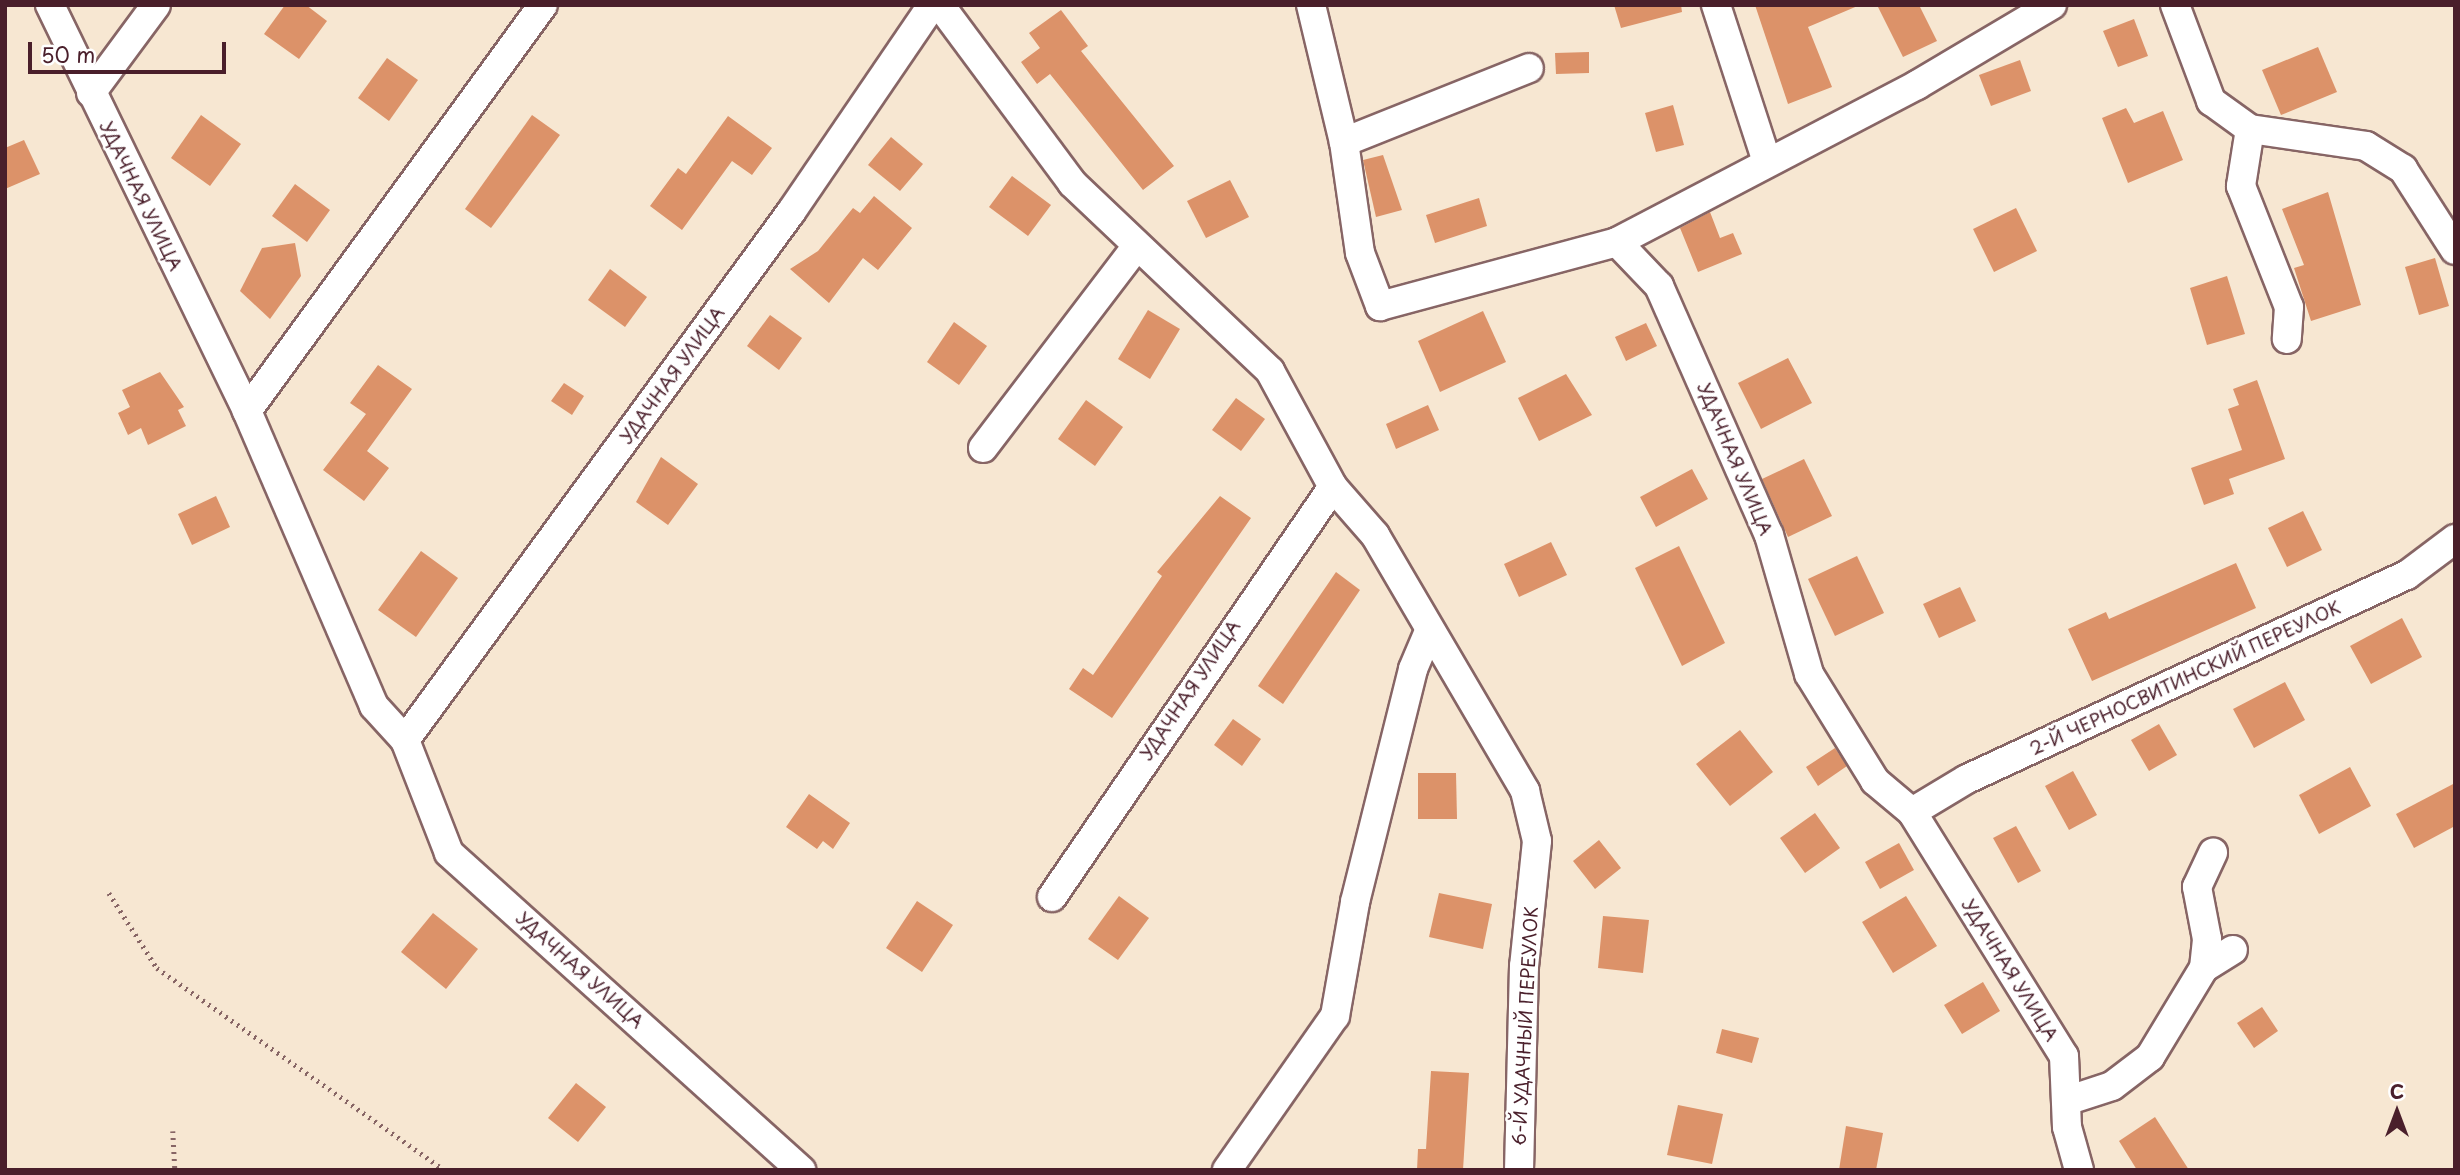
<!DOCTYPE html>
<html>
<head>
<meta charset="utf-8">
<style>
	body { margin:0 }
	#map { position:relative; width:2460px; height:1175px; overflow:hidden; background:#f7e7d2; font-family:"Playpen Sans",sans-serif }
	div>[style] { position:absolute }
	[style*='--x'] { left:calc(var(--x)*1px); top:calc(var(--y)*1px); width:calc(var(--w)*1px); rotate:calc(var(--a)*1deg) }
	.building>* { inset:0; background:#dc9269 }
	.path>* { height:4.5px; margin-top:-2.25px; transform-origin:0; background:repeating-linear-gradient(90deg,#876565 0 2px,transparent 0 7px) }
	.roads { filter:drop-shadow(2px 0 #876565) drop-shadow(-2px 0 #876565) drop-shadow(0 2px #876565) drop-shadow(0 -2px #876565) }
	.minor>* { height:28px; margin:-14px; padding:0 14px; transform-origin:14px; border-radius:14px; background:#fff }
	span { translate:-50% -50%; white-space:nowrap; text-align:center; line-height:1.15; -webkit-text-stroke:5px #fff; paint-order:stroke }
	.street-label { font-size:18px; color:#4a1f2b }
	.frame { position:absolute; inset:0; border:7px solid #4a1f2b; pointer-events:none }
	.north { position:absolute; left:2362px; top:1077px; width:70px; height:70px; -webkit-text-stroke:5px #fff; paint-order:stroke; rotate:0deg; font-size:19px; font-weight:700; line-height:28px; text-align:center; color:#4a1f2b }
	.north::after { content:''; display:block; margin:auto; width:24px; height:32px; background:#4a1f2b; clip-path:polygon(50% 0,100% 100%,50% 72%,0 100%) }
	.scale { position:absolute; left:28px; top:42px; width:198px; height:32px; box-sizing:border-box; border:4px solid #4a1f2b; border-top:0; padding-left:9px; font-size:21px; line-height:24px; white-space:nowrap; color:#4a1f2b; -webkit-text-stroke:5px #fff; paint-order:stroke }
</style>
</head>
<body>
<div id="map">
	<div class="building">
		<div style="clip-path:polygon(285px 5px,306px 5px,327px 21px,299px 59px,264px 34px)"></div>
		<div style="clip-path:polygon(1614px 5px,1681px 5px,1682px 12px,1621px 28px)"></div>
		<div style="clip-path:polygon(1755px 5px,1860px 5px,1808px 27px,1832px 87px,1788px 104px)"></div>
		<div style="clip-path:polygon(1877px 5px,1919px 5px,1937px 41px,1903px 57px)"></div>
		<div style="clip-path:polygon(1061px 10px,1088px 46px,1081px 51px,1174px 166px,1143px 190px,1050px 74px,1037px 84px,1021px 62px,1040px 48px,1029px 33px)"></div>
		<div style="clip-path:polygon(2134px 19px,2148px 56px,2118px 67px,2103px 31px)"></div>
		<div style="clip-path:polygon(2318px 47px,2337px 92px,2281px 115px,2262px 70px)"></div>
		<div style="clip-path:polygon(1589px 52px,1589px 73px,1556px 74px,1555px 53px)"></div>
		<div style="clip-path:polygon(387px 58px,418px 80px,389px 121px,358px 98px)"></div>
		<div style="clip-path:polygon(2020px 60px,2031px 91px,1991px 106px,1979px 75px)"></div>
		<div style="clip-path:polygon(1673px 105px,1684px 145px,1656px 152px,1645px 113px)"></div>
		<div style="clip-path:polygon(2126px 108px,2134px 123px,2163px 111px,2183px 160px,2128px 183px,2102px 118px)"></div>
		<div style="clip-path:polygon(201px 115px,241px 144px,210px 186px,171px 158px)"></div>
		<div style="clip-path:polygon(532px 115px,560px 135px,491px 228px,465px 209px)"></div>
		<div style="clip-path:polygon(728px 116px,772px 148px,752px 175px,732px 161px,682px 230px,650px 206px,678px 168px,686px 174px)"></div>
		<div style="clip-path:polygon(891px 137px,923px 164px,900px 191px,868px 165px)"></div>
		<div style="clip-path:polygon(24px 140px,40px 174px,5px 189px,5px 148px)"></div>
		<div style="clip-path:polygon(1383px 155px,1402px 210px,1376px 217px,1363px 160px)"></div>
		<div style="clip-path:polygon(1012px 176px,1051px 205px,1028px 236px,989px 207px)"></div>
		<div style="clip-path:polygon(1230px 180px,1249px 217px,1206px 238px,1187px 201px)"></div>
		<div style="clip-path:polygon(295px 184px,330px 210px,307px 242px,272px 216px)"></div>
		<div style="clip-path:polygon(2328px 192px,2361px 305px,2311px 321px,2294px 268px,2304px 265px,2282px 209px)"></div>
		<div style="clip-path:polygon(874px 196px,912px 228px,878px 270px,863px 258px,829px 303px,790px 269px,818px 251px,853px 208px,860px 213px)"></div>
		<div style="clip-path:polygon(1479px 198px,1487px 226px,1435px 243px,1426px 215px)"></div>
		<div style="clip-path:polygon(2016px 208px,2037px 251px,1994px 272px,1973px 229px)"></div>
		<div style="clip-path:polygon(1710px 212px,1720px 238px,1733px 233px,1742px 254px,1698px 272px,1680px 228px)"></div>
		<div style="clip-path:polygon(295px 243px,301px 276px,270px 319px,240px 291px,262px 248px)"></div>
		<div style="clip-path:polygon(2435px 258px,2449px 306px,2419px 315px,2405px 267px)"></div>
		<div style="clip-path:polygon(610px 269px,647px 297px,625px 327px,588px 300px)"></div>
		<div style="clip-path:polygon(2227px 276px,2245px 334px,2207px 345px,2190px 288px)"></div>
		<div style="clip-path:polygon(1148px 310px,1180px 329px,1150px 379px,1118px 359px)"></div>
		<div style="clip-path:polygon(1483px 311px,1506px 362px,1440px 392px,1418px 341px)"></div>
		<div style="clip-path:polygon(770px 315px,802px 338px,779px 370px,747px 346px)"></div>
		<div style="clip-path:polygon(954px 322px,987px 346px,959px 385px,927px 362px)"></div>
		<div style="clip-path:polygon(1646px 323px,1657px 346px,1626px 361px,1615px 337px)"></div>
		<div style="clip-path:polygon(1788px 358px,1812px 403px,1761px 429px,1738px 383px)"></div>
		<div style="clip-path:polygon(378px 365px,412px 389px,367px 451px,389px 468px,364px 501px,323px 470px,366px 414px,350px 403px)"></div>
		<div style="clip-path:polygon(160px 372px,184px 407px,178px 410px,186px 426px,148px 445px,141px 428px,128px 435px,118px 413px,130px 407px,122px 390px)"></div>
		<div style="clip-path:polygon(1566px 374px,1592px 415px,1539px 441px,1518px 398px)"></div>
		<div style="clip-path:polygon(2257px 380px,2285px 459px,2229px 479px,2234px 494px,2204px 505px,2191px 468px,2242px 450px,2228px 409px,2239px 405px,2233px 389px)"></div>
		<div style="clip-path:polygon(564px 383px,584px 396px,572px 415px,551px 401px)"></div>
		<div style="clip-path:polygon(1236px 398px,1265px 419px,1241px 451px,1212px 430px)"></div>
		<div style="clip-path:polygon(1086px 400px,1123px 427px,1095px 466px,1058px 439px)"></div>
		<div style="clip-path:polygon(1428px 405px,1439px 430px,1396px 449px,1386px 424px)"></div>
		<div style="clip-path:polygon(661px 457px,698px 484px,668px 525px,636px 502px)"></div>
		<div style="clip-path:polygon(1804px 459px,1832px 516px,1788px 537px,1762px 479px)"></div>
		<div style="clip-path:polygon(1692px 469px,1708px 499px,1656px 527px,1640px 497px)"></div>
		<div style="clip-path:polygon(216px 496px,230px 527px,192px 545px,178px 514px)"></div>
		<div style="clip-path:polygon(1220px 496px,1251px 518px,1112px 718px,1069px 689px,1083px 668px,1093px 675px,1162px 576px,1157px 572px)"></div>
		<div style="clip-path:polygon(2303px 511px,2322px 550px,2287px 567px,2268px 528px)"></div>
		<div style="clip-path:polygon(1551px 542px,1567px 575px,1519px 597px,1504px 564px)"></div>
		<div style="clip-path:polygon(1679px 546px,1725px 643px,1682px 666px,1635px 568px)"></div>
		<div style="clip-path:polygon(421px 551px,458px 578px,416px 637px,378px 610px)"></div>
		<div style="clip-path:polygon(1857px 556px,1884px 613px,1835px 636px,1808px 579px)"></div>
		<div style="clip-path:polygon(2236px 563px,2256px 608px,2092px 681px,2068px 629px,2106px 612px,2109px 619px)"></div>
		<div style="clip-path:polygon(1336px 572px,1360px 590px,1283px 704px,1258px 686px)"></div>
		<div style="clip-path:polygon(1960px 587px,1976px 621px,1939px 638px,1923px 604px)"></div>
		<div style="clip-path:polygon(2402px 618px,2422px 657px,2371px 684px,2350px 646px)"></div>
		<div style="clip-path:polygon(2285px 682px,2305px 720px,2254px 748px,2233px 709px)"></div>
		<div style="clip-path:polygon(1233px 719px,1261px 739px,1242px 766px,1214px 745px)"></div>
		<div style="clip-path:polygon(2159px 724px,2177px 755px,2149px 771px,2131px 740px)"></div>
		<div style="clip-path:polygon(1740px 730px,1773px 772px,1730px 806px,1696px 764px)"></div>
		<div style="clip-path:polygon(1835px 748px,1847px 766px,1818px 786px,1806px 767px)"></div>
		<div style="clip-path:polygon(2350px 767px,2371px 806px,2319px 834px,2299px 795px)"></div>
		<div style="clip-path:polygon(2073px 771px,2097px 815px,2069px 830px,2045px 786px)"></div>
		<div style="clip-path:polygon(1418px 773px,1456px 773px,1457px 819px,1418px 819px)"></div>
		<div style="clip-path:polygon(2455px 783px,2455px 826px,2414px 848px,2396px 814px)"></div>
		<div style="clip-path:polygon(809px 794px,850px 823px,833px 849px,823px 841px,817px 849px,786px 827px)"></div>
		<div style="clip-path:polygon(1815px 813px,1840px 848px,1805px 873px,1780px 838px)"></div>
		<div style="clip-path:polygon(2016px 826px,2041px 871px,2018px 883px,1993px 838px)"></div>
		<div style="clip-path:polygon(1599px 840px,1621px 868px,1595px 889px,1573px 861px)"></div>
		<div style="clip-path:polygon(1899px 843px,1914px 870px,1880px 889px,1865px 862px)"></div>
		<div style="clip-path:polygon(1439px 893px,1492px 904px,1483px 949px,1429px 937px)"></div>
		<div style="clip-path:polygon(1119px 896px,1149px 918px,1118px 960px,1088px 939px)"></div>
		<div style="clip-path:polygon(1906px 896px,1937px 946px,1893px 973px,1862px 922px)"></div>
		<div style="clip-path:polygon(917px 901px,953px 925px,922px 972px,886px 948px)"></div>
		<div style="clip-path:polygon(433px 913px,478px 949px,446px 989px,401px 952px)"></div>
		<div style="clip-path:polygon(1603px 916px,1649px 920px,1643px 973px,1598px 968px)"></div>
		<div style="clip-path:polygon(1983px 982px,2000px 1011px,1962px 1034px,1944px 1005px)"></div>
		<div style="clip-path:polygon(2262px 1007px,2278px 1031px,2254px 1048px,2237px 1023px)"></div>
		<div style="clip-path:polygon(1722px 1029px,1759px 1038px,1752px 1063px,1716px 1053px)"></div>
		<div style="clip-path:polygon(1431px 1071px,1469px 1073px,1463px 1170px,1417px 1170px,1418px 1149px,1426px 1149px)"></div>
		<div style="clip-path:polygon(576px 1083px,606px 1107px,578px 1142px,548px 1118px)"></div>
		<div style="clip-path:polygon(1678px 1105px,1723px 1114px,1712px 1164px,1667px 1155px)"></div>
		<div style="clip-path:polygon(2155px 1117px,2189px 1170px,2137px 1170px,2119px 1141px)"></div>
		<div style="clip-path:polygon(1846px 1126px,1883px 1133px,1876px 1170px,1839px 1170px)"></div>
	</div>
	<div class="path">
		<div style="--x:109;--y:893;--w:89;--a:57.4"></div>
		<div style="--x:157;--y:968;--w:351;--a:35.1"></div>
		<div style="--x:173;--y:1131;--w:39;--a:87"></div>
	</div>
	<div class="roads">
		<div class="minor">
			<div style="--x:50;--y:5;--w:451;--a:64.1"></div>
			<div style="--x:247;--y:411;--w:321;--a:66.7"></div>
			<div style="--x:374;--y:706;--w:46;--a:47.6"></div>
			<div style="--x:405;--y:740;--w:121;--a:68.7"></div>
			<div style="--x:449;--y:853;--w:474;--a:42"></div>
			<div style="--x:940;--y:5;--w:222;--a:53.4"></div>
			<div style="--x:1072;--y:183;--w:273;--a:43.5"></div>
			<div style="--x:1270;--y:371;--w:132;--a:61.5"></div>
			<div style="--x:1333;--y:487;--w:64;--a:48.8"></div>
			<div style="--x:1375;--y:535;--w:297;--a:59.6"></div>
			<div style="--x:1525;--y:791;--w:51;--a:76.5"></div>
			<div style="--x:1537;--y:841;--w:126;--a:95.9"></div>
			<div style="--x:1524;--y:966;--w:204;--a:91.4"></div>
			<div style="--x:1311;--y:5;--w:141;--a:76.5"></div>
			<div style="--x:1344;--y:142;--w:112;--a:81.8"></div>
			<div style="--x:1360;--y:253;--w:57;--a:69.3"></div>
			<div style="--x:1380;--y:306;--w:245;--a:-15.1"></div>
			<div style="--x:1617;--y:242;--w:61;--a:46.3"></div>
			<div style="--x:1659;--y:286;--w:272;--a:66.2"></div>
			<div style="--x:1769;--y:535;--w:145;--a:73.9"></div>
			<div style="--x:1809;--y:674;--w:126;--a:58.3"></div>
			<div style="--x:1875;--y:781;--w:48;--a:40"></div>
			<div style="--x:1912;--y:812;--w:287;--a:58.1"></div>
			<div style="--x:2064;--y:1056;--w:71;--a:87.6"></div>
			<div style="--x:2067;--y:1127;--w:45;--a:74.4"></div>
			<div style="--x:1716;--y:5;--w:165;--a:72"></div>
			<div style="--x:2175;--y:5;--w:103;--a:69.4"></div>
			<div style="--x:2211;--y:101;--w:48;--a:35.7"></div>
			<div style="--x:2250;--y:129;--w:117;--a:8.3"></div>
			<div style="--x:2366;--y:146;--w:44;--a:31.9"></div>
			<div style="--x:2403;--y:169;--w:96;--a:57.3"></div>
			<div style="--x:91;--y:93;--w:109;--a:-53.5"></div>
			<div style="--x:2250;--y:129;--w:58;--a:99"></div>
			<div style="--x:2241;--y:186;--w:130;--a:68.4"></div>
			<div style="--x:2289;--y:307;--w:32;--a:94"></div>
			<div style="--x:1344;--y:142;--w:199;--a:-21.8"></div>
			<div style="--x:1617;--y:242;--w:339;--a:-27.6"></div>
			<div style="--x:1917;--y:85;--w:157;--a:-30.7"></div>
			<div style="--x:247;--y:411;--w:502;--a:-53.91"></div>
			<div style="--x:983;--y:448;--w:253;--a:-52.7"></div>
			<div style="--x:405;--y:740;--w:654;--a:-53.83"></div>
			<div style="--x:791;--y:212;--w:250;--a:-55.7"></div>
			<div style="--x:1912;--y:812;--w:64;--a:-31"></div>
			<div style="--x:1967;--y:779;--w:485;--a:-24.9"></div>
			<div style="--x:2407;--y:575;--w:60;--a:-36.9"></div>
			<div style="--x:1052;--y:897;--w:497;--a:-55.6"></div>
			<div style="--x:2204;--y:968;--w:29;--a:-84"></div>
			<div style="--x:2207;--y:939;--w:53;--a:-100.9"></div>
			<div style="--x:2197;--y:887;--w:38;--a:-65"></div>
			<div style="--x:2066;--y:1101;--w:48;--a:-18.1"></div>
			<div style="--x:2112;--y:1086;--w:48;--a:-37.3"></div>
			<div style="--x:2150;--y:1057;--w:104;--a:-58.8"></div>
			<div style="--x:2204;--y:968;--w:34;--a:-32"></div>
			<div style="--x:1227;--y:1170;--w:188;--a:-55"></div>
			<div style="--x:1335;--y:1016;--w:116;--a:-80"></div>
			<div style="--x:1355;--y:902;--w:240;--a:-76"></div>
			<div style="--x:1413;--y:669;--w:38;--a:-67"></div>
		</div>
	</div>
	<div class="street-label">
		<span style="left:141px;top:196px;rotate:64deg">УДАЧНАЯ УЛИЦА</span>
		<span style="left:672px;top:375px;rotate:-54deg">УДАЧНАЯ УЛИЦА</span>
		<span style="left:1735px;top:459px;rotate:67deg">УДАЧНАЯ УЛИЦА</span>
		<span style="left:2185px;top:678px;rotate:-25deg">2-Й ЧЕРНОСВИТИНСКИЙ ПЕРЕУЛОК</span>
		<span style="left:1190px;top:690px;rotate:-56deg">УДАЧНАЯ УЛИЦА</span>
		<span style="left:580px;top:970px;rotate:42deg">УДАЧНАЯ УЛИЦА</span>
		<span style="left:2010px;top:970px;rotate:58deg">УДАЧНАЯ УЛИЦА</span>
		<span style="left:1525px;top:1026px;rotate:-87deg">6-Й УДАЧНЫЙ ПЕРЕУЛОК</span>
	</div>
	<div class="frame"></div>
	<div class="north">С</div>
	<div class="scale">50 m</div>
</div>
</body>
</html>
